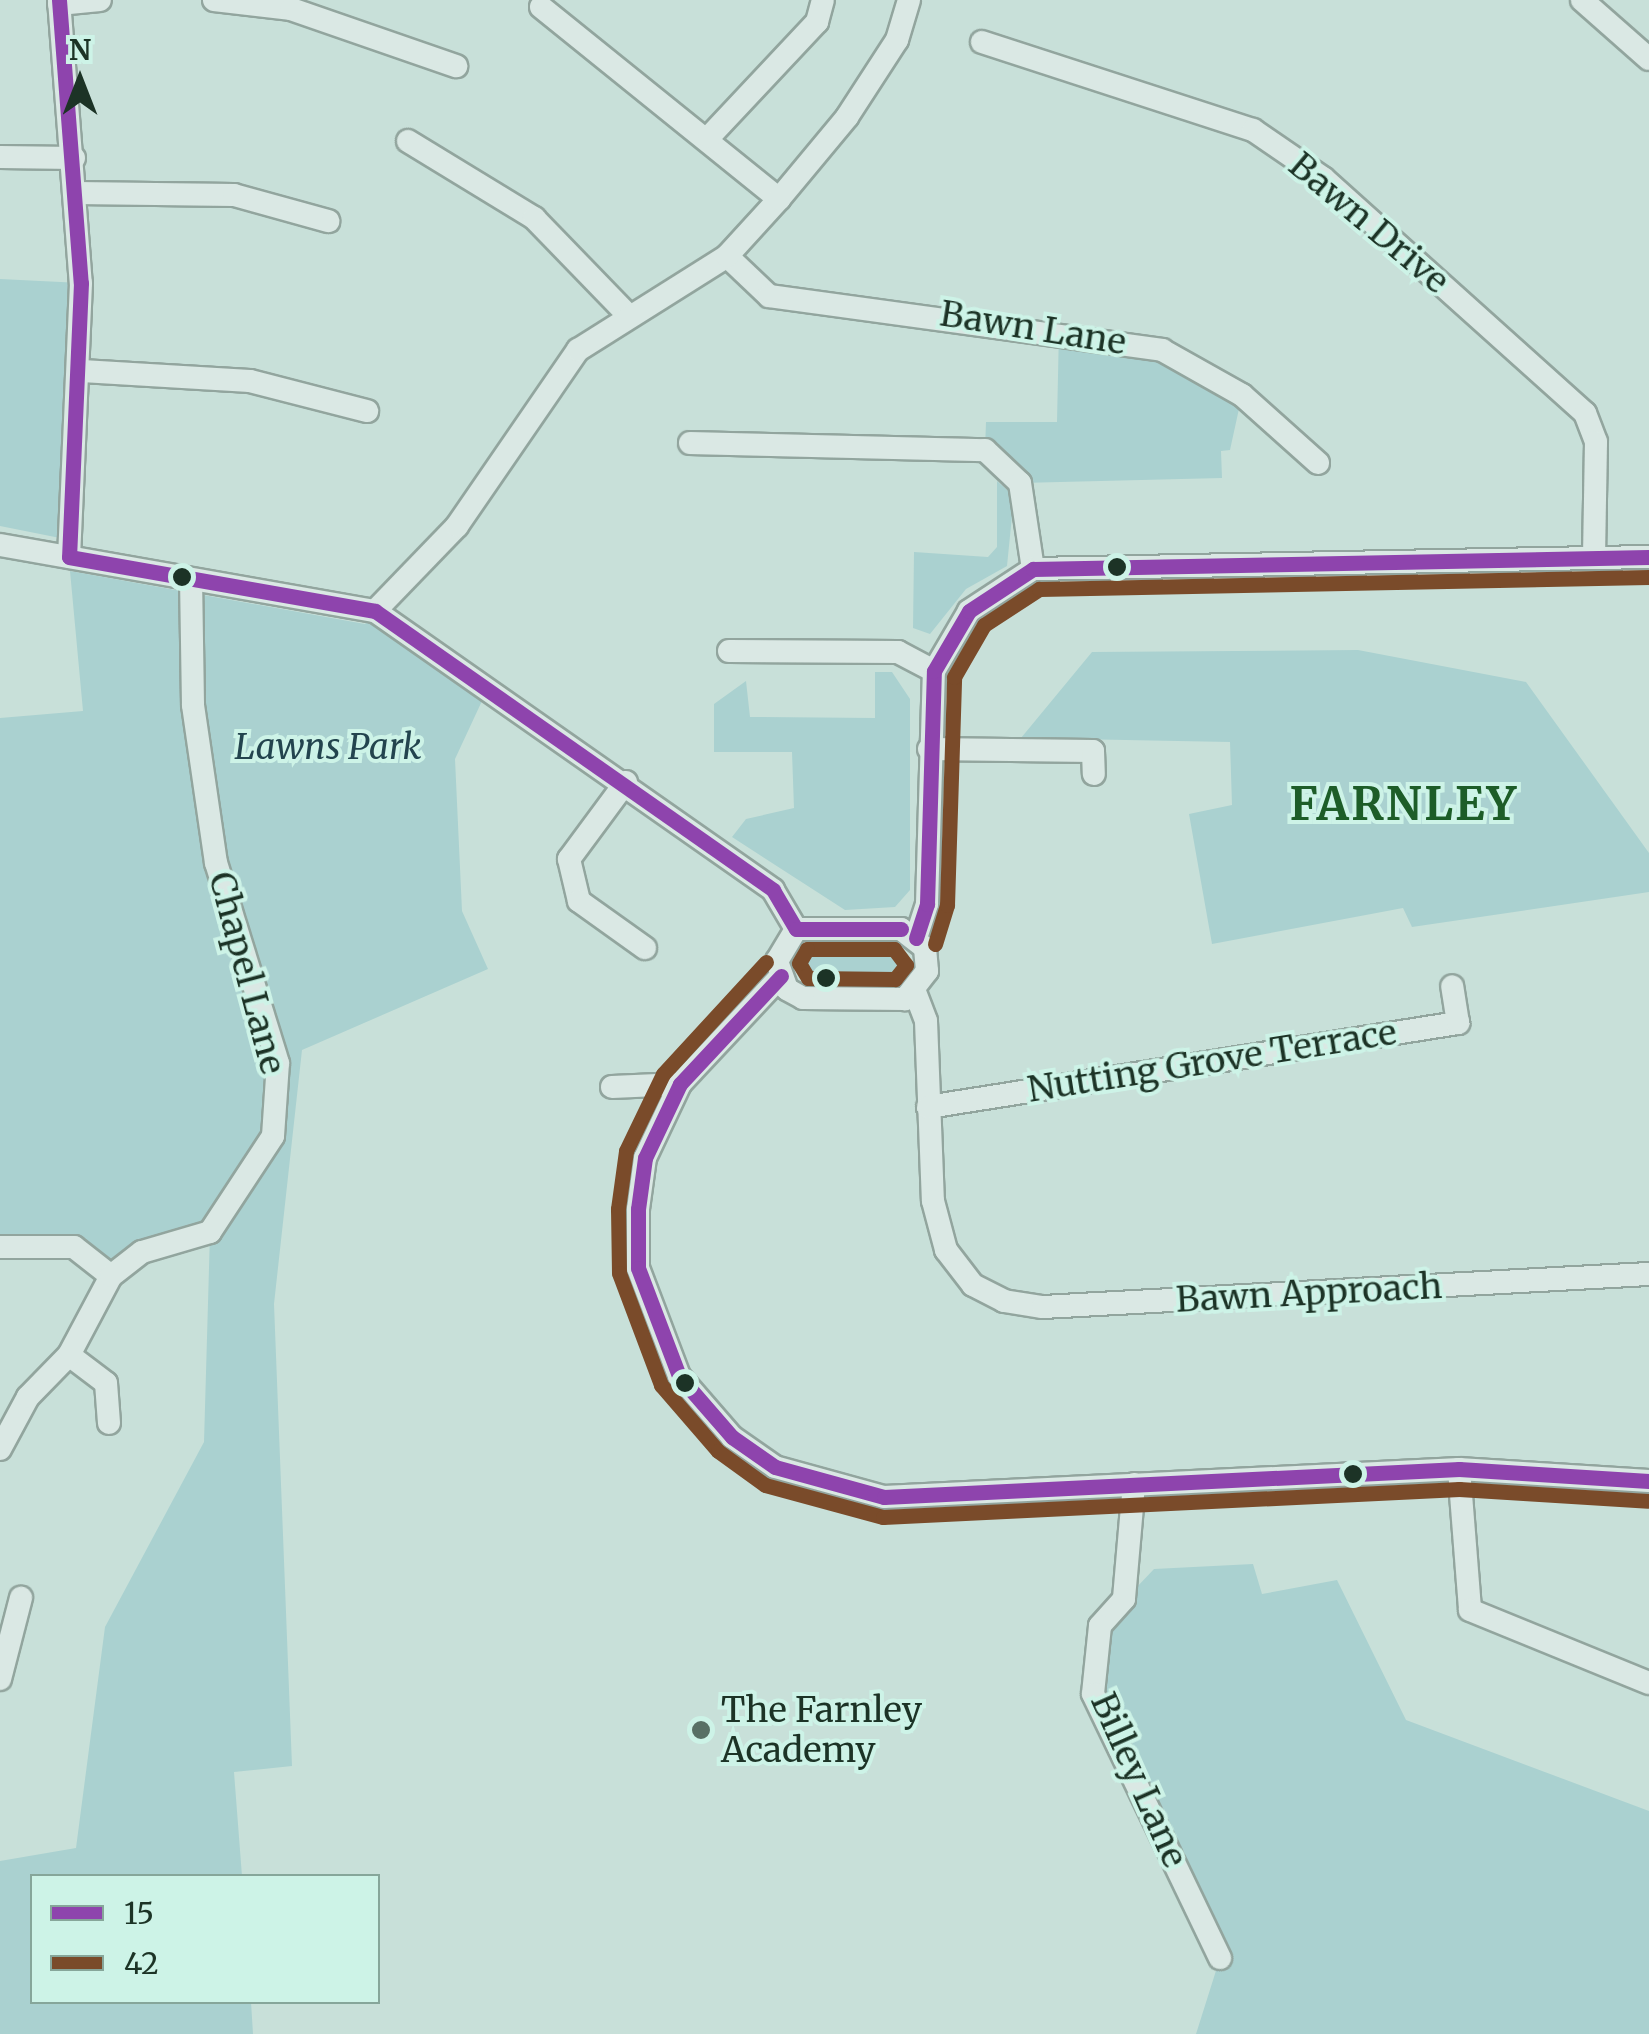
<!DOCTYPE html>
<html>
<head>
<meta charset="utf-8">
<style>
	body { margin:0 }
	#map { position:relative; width:1649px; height:2034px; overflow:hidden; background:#c8e0d9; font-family:Merriweather,serif }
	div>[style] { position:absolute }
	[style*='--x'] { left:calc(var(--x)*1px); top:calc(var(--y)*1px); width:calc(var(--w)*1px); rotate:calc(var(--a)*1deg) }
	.green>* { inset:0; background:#aad1d0 }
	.roads { filter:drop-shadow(2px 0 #92a59e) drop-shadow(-2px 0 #92a59e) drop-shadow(0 2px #92a59e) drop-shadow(0 -2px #92a59e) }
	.minor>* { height:22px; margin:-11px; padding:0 11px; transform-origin:11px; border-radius:11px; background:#dae8e4 }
	.bus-1>* { height:15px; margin:-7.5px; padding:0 7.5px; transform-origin:7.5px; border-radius:7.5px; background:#8e44ad }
	.bus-2>* { height:15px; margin:-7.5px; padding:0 7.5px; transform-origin:7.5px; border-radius:7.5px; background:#7a4b2a }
	.dots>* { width:28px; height:28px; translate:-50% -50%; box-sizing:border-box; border:5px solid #cdf3e7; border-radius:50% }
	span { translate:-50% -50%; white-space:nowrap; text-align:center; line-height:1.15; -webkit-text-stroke:8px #cdf3e7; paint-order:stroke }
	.street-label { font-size:35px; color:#1c3326 }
	.park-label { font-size:35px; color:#23444e; font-style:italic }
	.poi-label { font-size:35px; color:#1c3326 }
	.left { translate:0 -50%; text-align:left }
	.district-label { font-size:45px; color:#1d5d28; font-weight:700; letter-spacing:2.5px }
	.legend { position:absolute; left:30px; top:1874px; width:350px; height:130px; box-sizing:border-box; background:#cdf3e7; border:2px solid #86a69a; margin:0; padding:12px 18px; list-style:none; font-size:30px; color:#1c3326 }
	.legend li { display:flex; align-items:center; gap:20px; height:50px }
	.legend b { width:50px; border:2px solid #86a69a }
	.north { position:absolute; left:30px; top:30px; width:100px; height:100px; -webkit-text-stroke:8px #cdf3e7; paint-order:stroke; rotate:0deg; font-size:28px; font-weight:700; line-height:40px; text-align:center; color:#1c3326 }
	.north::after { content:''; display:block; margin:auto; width:35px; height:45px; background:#1c3326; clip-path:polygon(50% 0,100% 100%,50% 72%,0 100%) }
</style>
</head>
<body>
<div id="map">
	<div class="green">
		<div style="clip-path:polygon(0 279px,81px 283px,70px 540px,0 526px)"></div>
		<div style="clip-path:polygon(1059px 329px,1112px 336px,1242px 395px,1230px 450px,1221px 451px,1222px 478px,1020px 483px,985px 450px,986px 422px,1057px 422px)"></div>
		<div style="clip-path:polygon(997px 481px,1014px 496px,1007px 566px,966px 589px,930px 634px,913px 628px,914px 552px,988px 557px,997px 547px)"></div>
		<div style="clip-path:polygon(70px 571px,365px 624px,375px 611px,488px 688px,455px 759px,462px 911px,488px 969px,302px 1050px,274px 1304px,292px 1766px,234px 1772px,242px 1876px,32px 1876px,32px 2002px,251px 2002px,253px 2034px,0 2034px,0 1861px,76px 1848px,105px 1627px,204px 1442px,210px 1233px,111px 1276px,74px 1247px,0 1247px,0 718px,83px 711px)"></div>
		<div style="clip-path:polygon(1358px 650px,1526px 682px,1649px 853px,1649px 892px,1412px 927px,1403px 908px,1212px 944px,1189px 814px,1232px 805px,1230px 742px,1021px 738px,1092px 652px)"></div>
		<div style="clip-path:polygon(875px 672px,892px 672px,910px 699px,910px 890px,895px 907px,845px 910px,732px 837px,746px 819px,794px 808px,792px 752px,714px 752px,714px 704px,746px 681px,750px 717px,875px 718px)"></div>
		<div style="clip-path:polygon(814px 939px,896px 940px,910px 972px,895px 989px,807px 984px,793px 956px)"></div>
		<div style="clip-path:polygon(1253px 1564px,1262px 1594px,1337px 1580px,1406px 1720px,1649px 1811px,1649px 2034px,1196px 2034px,1220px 1958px,1093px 1694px,1100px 1626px,1154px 1569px)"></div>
	</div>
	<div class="roads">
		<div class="minor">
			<div style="--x:59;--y:0;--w:284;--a:85.6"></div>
			<div style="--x:81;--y:283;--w:274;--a:92.5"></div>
			<div style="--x:214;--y:0;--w:78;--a:6.7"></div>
			<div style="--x:291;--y:9;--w:175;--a:19.1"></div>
			<div style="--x:1582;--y:0;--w:89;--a:41.4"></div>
			<div style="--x:59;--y:4;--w:41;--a:-5.6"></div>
			<div style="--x:541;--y:7;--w:306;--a:38.9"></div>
			<div style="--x:982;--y:42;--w:285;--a:18"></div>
			<div style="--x:1253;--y:130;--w:85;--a:34.4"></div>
			<div style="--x:1323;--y:178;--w:352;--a:41.9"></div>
			<div style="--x:1585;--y:413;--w:31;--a:69"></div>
			<div style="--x:1596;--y:442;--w:115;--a:91"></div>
			<div style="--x:709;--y:137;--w:158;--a:-46.8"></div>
			<div style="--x:817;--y:22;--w:23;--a:-75"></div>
			<div style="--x:408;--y:141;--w:148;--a:31.4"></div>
			<div style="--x:534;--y:218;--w:136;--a:45.9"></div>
			<div style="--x:0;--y:157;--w:74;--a:0.8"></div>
			<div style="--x:76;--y:193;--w:158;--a:0.7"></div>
			<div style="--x:234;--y:195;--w:98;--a:15.5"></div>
			<div style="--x:727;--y:256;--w:58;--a:43.6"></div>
			<div style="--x:769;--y:296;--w:397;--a:7.8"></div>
			<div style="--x:1162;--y:350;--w:92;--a:29.4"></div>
			<div style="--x:1242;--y:395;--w:102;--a:41.8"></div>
			<div style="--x:82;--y:371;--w:168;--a:3.4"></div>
			<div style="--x:250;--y:381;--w:121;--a:14.4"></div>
			<div style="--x:690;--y:443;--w:295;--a:1.4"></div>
			<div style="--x:985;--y:450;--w:48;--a:43.3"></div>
			<div style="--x:1020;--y:483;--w:87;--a:81.4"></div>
			<div style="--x:0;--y:545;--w:381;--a:10"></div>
			<div style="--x:375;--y:611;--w:486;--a:35"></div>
			<div style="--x:773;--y:890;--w:45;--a:59.5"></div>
			<div style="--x:375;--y:611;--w:118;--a:-46"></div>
			<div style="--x:457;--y:526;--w:214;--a:-55.5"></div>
			<div style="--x:578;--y:350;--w:176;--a:-32.2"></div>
			<div style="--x:727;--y:256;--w:77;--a:-47.6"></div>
			<div style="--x:779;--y:199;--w:107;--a:-50.3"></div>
			<div style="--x:847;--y:117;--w:92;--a:-57"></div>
			<div style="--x:897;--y:40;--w:42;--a:-73.3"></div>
			<div style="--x:729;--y:651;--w:169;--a:0.3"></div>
			<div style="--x:898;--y:652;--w:41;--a:27.8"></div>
			<div style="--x:929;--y:749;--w:164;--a:0.7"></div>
			<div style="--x:1093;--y:751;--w:23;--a:88"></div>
			<div style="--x:626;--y:782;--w:96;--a:126.5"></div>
			<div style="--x:569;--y:859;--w:43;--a:76.6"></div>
			<div style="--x:579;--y:901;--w:81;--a:35.5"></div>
			<div style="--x:796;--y:929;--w:105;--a:0"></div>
			<div style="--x:901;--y:929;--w:31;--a:38"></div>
			<div style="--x:925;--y:948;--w:23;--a:85"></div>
			<div style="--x:927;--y:971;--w:36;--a:128"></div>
			<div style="--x:905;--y:999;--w:102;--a:-179.4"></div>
			<div style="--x:803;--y:998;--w:18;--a:-151"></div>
			<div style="--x:787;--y:989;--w:30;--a:-110"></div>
			<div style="--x:777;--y:961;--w:37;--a:-59"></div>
			<div style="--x:916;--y:938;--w:36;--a:-72"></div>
			<div style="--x:927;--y:904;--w:233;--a:-88.3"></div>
			<div style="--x:934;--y:671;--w:69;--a:-59.7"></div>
			<div style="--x:969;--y:611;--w:77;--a:-33.3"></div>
			<div style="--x:1033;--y:569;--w:616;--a:-1.12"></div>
			<div style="--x:781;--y:976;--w:148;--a:133.1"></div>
			<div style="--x:680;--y:1084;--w:82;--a:115.3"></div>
			<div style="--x:645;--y:1158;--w:51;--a:97.8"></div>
			<div style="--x:638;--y:1209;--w:59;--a:90"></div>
			<div style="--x:638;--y:1268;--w:116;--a:69.2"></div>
			<div style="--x:679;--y:1376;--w:81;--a:49"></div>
			<div style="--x:732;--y:1437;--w:52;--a:34.9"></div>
			<div style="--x:775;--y:1467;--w:113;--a:15.4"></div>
			<div style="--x:884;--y:1497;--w:576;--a:-2.79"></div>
			<div style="--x:1459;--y:1469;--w:190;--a:3.6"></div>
			<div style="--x:915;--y:992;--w:31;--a:69"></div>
			<div style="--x:926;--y:1021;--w:180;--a:87.8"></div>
			<div style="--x:933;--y:1201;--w:51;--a:75.1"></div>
			<div style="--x:946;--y:1250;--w:44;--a:52.4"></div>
			<div style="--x:973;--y:1285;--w:35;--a:27"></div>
			<div style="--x:1004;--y:1301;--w:39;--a:9"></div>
			<div style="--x:1043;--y:1307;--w:607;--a:-3.12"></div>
			<div style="--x:612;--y:1087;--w:68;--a:-2.5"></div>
			<div style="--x:928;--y:1107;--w:537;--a:-9.01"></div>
			<div style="--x:1458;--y:1023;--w:37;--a:-99"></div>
			<div style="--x:0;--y:1247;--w:74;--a:0"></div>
			<div style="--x:74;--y:1247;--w:47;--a:38.1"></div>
			<div style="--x:69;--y:1355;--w:46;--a:37.1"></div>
			<div style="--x:106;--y:1383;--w:40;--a:85.7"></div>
			<div style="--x:0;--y:1449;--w:59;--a:-61.7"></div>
			<div style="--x:28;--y:1397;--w:59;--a:-45.7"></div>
			<div style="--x:69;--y:1355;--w:89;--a:-62"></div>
			<div style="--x:111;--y:1276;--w:39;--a:-38"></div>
			<div style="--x:142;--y:1252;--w:71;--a:-16.4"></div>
			<div style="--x:210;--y:1232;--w:115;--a:-56.7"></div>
			<div style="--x:273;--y:1136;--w:73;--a:-86.1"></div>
			<div style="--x:278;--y:1063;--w:209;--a:-107.2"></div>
			<div style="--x:216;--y:863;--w:160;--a:-98.3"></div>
			<div style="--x:193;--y:705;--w:121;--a:-90.9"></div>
			<div style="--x:1459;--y:1469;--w:141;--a:85.5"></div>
			<div style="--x:1470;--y:1610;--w:193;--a:22.2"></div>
			<div style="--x:1134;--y:1484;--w:115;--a:95"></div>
			<div style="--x:1124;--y:1599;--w:36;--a:132"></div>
			<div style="--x:1100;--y:1626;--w:68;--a:95.9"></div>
			<div style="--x:1093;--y:1694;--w:293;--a:64.3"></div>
			<div style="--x:0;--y:1679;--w:84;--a:-75.5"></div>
		</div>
	</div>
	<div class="bus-1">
		<div style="--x:59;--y:0;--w:284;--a:85.6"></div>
		<div style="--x:81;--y:283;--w:274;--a:92.5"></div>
		<div style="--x:69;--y:557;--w:311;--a:10"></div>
		<div style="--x:375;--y:611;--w:486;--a:35"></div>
		<div style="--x:773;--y:890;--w:45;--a:59.5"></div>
		<div style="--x:796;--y:929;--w:105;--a:0"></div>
		<div style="--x:916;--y:938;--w:36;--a:-72"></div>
		<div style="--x:927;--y:904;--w:233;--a:-88.3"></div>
		<div style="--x:934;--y:671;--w:69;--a:-59.7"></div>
		<div style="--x:969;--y:611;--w:77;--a:-33.3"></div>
		<div style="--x:1033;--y:569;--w:616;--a:-1.12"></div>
		<div style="--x:781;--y:976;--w:148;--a:133.1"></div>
		<div style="--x:680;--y:1084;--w:82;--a:115.3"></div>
		<div style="--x:645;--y:1158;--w:51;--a:97.8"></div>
		<div style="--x:638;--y:1209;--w:59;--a:90"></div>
		<div style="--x:638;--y:1268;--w:116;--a:69.2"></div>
		<div style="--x:679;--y:1376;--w:81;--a:49"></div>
		<div style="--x:732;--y:1437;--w:52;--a:34.9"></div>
		<div style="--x:775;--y:1467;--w:113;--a:15.4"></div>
		<div style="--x:884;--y:1497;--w:576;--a:-2.79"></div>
		<div style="--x:1459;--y:1469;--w:190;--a:3.6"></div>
	</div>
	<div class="bus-2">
		<div style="--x:935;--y:944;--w:41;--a:-72.9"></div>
		<div style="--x:947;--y:905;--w:228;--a:-88.2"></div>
		<div style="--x:954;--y:677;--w:60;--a:-60"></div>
		<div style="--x:984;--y:625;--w:66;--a:-33.2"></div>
		<div style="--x:1039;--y:589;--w:610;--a:-1.13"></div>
		<div style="--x:807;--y:949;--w:87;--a:0"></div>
		<div style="--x:894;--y:949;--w:20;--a:53"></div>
		<div style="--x:906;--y:965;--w:18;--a:128"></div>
		<div style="--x:895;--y:979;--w:87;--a:-179.3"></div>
		<div style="--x:808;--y:978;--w:17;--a:-121"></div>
		<div style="--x:799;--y:963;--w:16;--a:-60"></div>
		<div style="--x:766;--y:962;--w:152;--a:132.6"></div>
		<div style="--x:663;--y:1074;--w:85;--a:115.7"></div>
		<div style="--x:626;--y:1151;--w:59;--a:97.9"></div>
		<div style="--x:618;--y:1209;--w:64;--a:89.1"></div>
		<div style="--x:619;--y:1273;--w:120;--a:69.4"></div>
		<div style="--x:661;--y:1385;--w:87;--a:49.2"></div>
		<div style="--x:718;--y:1451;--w:58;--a:35.9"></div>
		<div style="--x:765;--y:1485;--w:122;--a:15.2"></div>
		<div style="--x:883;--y:1517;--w:577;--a:-2.78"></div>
		<div style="--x:1459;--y:1489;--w:189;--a:3.6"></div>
	</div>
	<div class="dots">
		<div style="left:1117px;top:567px;background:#1c3326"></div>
		<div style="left:182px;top:577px;background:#1c3326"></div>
		<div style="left:826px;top:978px;background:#1c3326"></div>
		<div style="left:685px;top:1383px;background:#1c3326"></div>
		<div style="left:1353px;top:1474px;background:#1c3326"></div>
		<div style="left:701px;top:1730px;background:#587065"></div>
	</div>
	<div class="street-label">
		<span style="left:1369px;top:223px;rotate:40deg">Bawn Drive</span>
		<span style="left:1033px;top:328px;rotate:9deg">Bawn Lane</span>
		<span style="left:247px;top:973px;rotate:75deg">Chapel Lane</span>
		<span style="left:1212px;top:1061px;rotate:-9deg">Nutting Grove Terrace</span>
		<span style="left:1309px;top:1293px;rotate:-3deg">Bawn Approach</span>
		<span style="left:1139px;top:1780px;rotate:66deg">Billey Lane</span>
	</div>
	<div class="park-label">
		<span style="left:328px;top:747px">Lawns Park</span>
	</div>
	<div class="poi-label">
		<span class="left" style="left:721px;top:1730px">The Farnley<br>Academy</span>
	</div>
	<div class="district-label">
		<span style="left:1404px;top:805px">FARNLEY</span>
	</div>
	<ul class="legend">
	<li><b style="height:12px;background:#8e44ad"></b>15</li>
	<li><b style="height:12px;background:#7a4b2a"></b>42</li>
	</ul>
	<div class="north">N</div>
</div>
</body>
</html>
